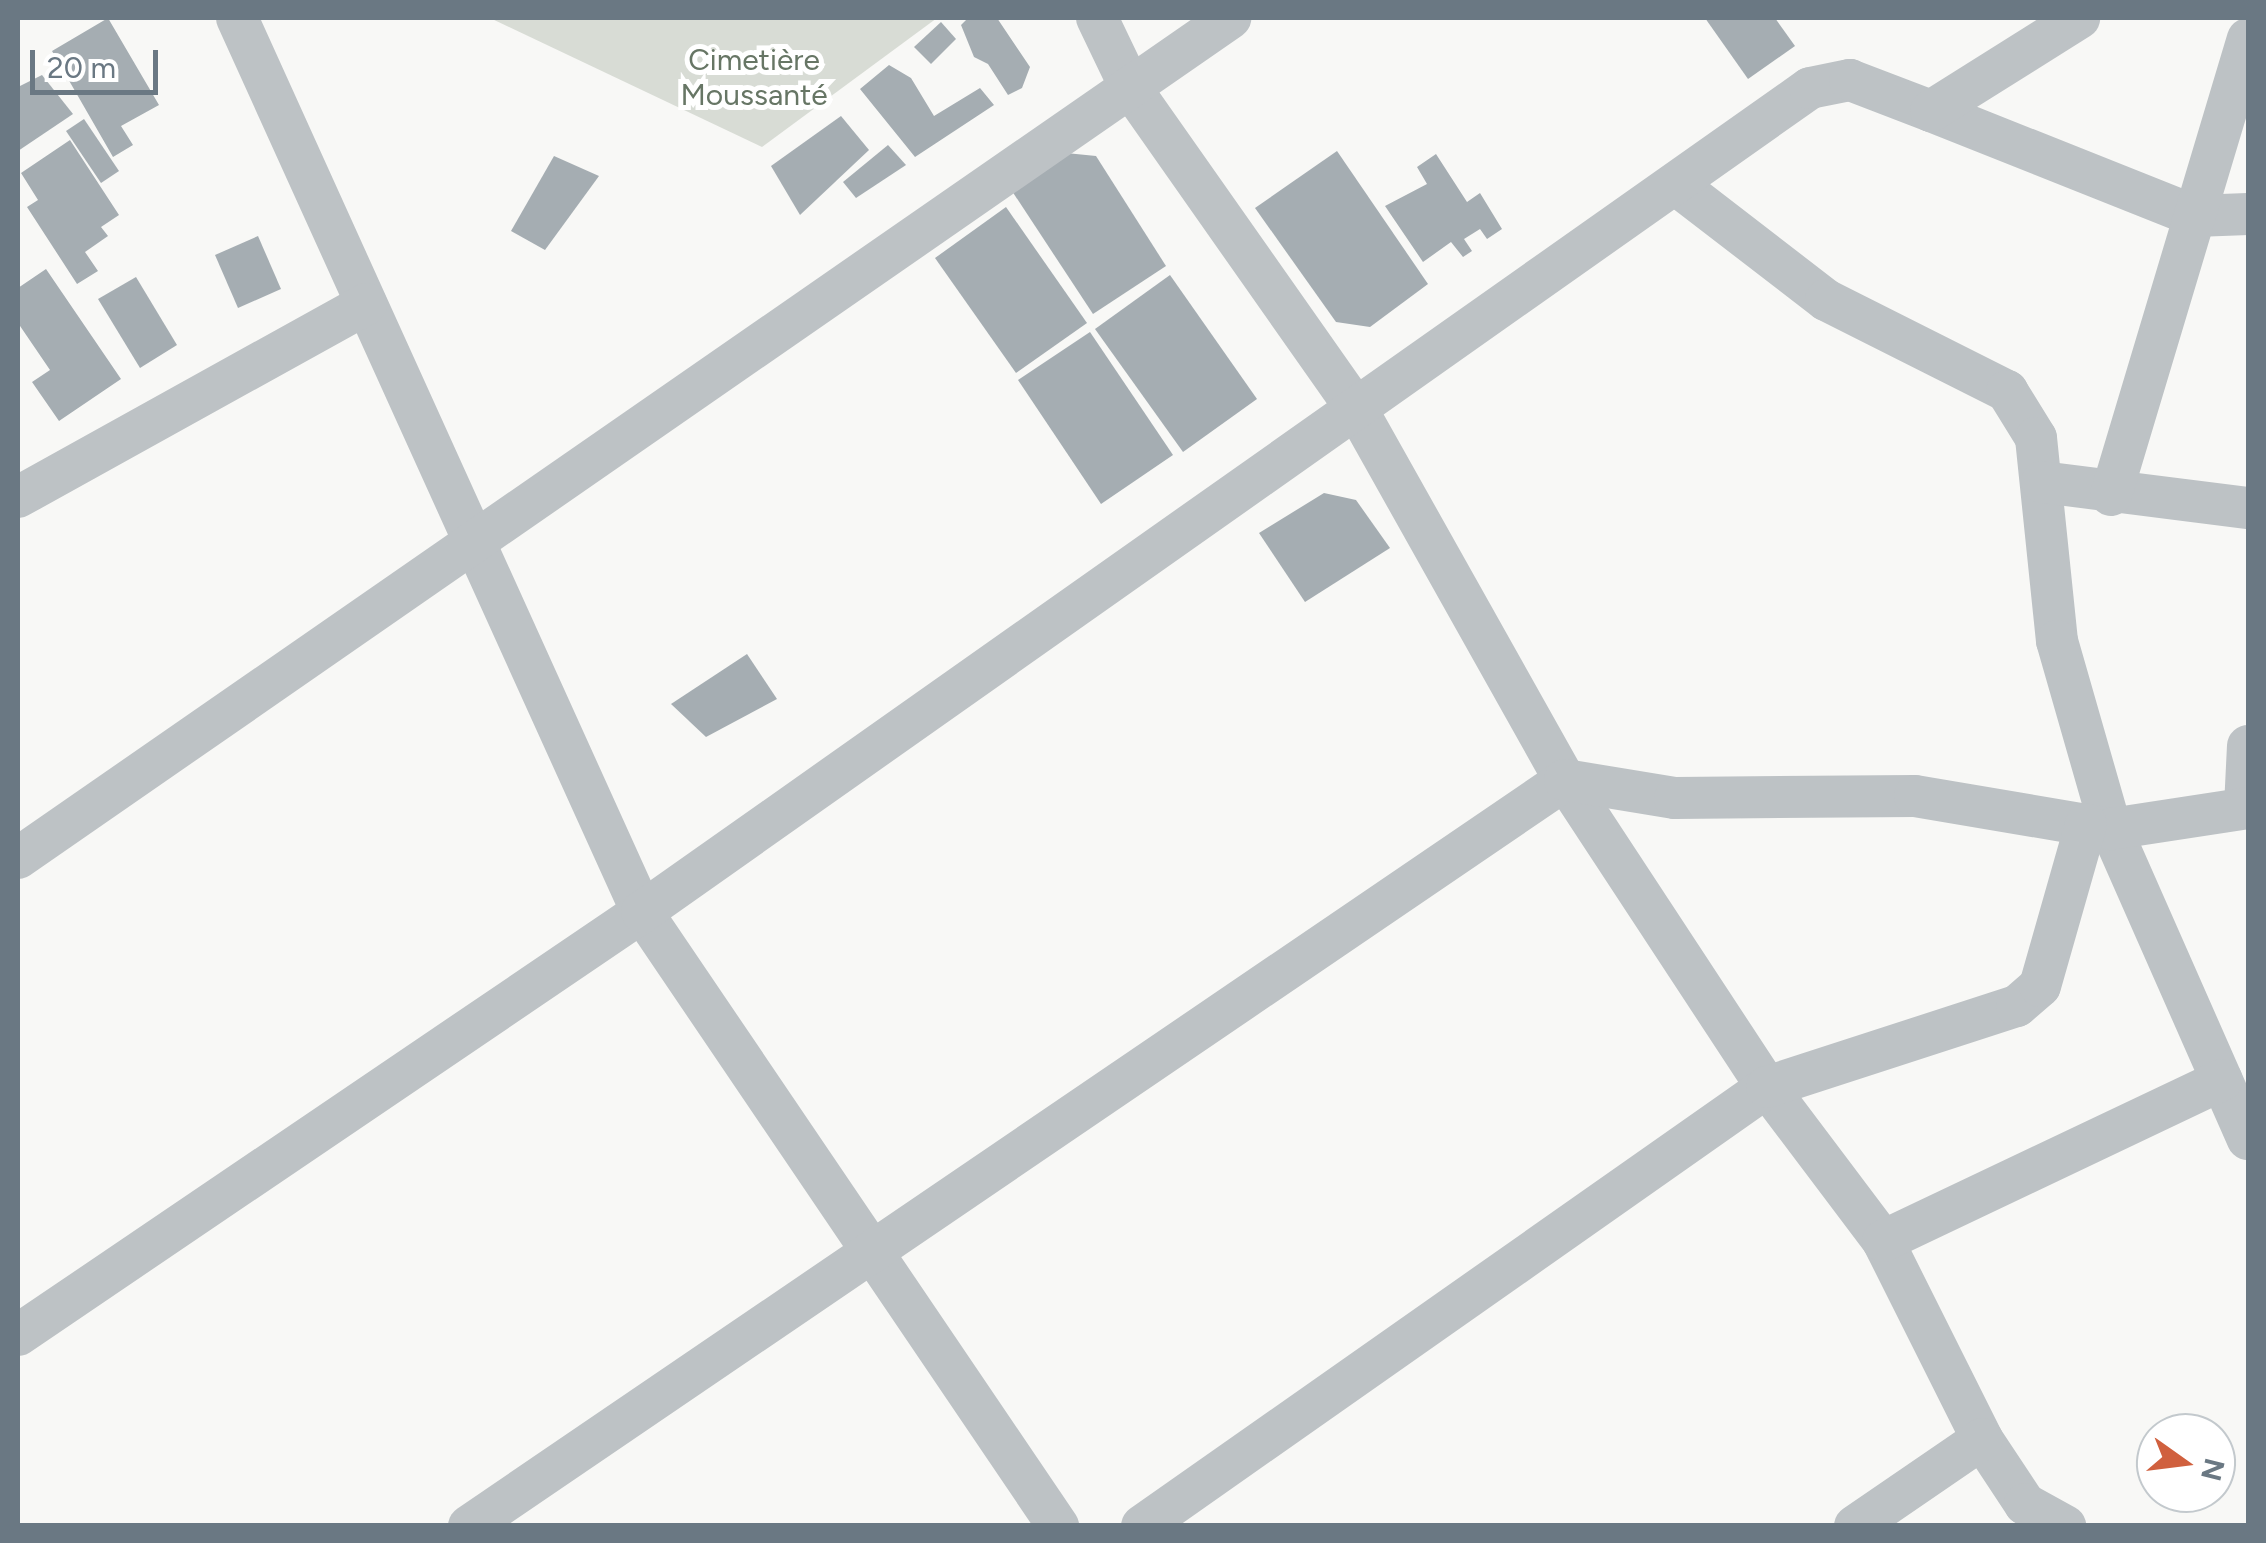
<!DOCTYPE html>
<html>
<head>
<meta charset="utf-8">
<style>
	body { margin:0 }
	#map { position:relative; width:2266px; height:1543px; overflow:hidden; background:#f8f8f6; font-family:Figtree,sans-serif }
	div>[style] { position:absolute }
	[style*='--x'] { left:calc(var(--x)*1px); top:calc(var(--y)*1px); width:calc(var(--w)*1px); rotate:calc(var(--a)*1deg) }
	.green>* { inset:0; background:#d8dcd5 }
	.building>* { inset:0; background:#a5adb2 }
	.minor>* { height:42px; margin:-21px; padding:0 21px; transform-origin:21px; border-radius:21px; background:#bdc2c5 }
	span { translate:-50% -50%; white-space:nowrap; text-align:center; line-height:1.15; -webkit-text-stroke:10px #fff; paint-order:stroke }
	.park-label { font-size:30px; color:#677665 }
	.frame { position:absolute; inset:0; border:20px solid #6a7883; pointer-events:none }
	.north { position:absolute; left:2136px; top:1413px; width:100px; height:100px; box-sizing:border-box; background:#fff; border:2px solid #c3c9cd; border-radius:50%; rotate:104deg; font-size:28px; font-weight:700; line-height:40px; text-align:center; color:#6a7883 }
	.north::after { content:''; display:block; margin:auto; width:35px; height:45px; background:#d0603e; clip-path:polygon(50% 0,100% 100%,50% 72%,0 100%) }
	.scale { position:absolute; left:30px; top:50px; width:128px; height:45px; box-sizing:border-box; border:5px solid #6a7883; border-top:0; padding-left:12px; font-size:30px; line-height:35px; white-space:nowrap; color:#6a7883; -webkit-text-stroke:8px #fff; paint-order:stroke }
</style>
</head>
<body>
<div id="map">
	<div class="green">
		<div style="clip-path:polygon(490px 18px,937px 18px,762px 147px)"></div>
	</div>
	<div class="building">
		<div style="clip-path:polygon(108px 18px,159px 105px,121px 126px,133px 145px,113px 157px,52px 51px)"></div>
		<div style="clip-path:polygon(968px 18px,997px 18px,1030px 67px,1022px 88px,1008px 95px,988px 64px,974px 57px,961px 25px)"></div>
		<div style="clip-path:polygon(1705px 18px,1775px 18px,1795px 46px,1748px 79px)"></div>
		<div style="clip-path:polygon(941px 22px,956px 39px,931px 64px,914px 47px)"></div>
		<div style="clip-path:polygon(889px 65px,911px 78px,934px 116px,980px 88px,994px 105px,915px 157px,860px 89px)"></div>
		<div style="clip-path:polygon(42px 75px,73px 114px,18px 151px,18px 87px)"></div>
		<div style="clip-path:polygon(841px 116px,869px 150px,800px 215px,771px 166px)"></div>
		<div style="clip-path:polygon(84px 119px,119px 171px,101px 183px,66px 131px)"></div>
		<div style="clip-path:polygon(70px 140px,119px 215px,101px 227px,108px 236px,85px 252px,98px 271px,77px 284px,27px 207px,38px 200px,21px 173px)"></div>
		<div style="clip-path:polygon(888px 145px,906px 165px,856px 198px,843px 182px)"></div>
		<div style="clip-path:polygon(1337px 151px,1428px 284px,1370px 327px,1336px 322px,1255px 208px)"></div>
		<div style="clip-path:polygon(1066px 153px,1096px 156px,1166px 266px,1093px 314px,1010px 188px)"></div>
		<div style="clip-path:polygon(1436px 154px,1467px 202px,1480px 193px,1502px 229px,1487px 239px,1480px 229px,1464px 239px,1472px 251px,1463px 257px,1451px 242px,1423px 262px,1385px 206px,1427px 184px,1417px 167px)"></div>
		<div style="clip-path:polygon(554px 156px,599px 176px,545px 250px,511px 231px)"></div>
		<div style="clip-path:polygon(1006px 207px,1087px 323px,1016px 373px,935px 258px)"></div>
		<div style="clip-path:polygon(258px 236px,281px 289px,238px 308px,215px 255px)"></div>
		<div style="clip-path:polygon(46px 269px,121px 379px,59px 421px,32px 382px,50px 370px,18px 323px,18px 288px)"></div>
		<div style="clip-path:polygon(1170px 275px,1257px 399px,1183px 452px,1095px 329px)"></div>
		<div style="clip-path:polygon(136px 277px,177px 345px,140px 368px,98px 299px)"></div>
		<div style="clip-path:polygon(1090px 332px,1173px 455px,1101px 504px,1018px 380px)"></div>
		<div style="clip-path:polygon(1324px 493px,1356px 500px,1390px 548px,1305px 602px,1259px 533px)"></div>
		<div style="clip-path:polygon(747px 654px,777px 699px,706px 737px,671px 704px)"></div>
	</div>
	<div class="minor">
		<div style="--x:237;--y:18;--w:981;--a:65.63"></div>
		<div style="--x:642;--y:912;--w:742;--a:55.88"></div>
		<div style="--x:1097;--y:18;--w:76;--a:64.4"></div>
		<div style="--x:1130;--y:87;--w:393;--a:54.9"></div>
		<div style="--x:1356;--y:408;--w:427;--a:60.7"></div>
		<div style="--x:1565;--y:780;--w:367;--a:56.7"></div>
		<div style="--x:1767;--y:1087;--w:193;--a:53"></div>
		<div style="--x:1883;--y:1241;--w:221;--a:63.4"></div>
		<div style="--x:1982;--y:1439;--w:78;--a:56.5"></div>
		<div style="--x:2025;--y:1504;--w:46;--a:28.8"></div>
		<div style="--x:1931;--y:111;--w:284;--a:21.7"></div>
		<div style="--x:2195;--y:216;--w:53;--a:-2.2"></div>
		<div style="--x:1678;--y:186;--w:187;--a:37.6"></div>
		<div style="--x:1826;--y:300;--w:203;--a:26.7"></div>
		<div style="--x:2007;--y:391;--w:55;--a:58.3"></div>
		<div style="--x:2036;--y:438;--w:204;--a:84.1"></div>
		<div style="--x:2057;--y:641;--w:196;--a:74"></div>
		<div style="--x:2111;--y:829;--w:339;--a:66.2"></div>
		<div style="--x:2042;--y:482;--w:208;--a:7.2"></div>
		<div style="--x:2111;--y:495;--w:476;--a:-73.3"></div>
		<div style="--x:18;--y:497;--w:398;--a:-29"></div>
		<div style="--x:2245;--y:807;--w:61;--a:-87.2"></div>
		<div style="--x:18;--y:858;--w:1475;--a:-34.72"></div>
		<div style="--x:1883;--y:1241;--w:375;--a:-25.4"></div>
		<div style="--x:18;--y:1335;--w:754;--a:-34.13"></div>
		<div style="--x:642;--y:912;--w:1429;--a:-35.2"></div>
		<div style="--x:1810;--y:88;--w:41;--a:-11.3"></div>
		<div style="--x:1850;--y:80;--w:87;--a:20.9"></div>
		<div style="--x:1931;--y:111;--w:175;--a:-32.1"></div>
		<div style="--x:469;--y:1526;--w:1326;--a:-34.24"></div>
		<div style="--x:1565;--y:780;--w:111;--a:9.3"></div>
		<div style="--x:1675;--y:798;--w:240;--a:-0.5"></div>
		<div style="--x:1915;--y:796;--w:199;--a:9.6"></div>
		<div style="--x:2111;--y:829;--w:139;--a:-8.7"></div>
		<div style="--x:1142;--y:1526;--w:764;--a:-35.08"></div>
		<div style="--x:1767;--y:1087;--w:263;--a:-18"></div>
		<div style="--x:2017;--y:1006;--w:30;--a:-41"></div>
		<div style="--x:2040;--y:986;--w:168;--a:-74.1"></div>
		<div style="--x:1855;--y:1526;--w:154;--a:-34.4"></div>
	</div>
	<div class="park-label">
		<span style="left:754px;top:77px">Cimetière<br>Moussanté</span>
	</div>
	<div class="frame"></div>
	<div class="north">N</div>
	<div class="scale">20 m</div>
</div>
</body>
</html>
